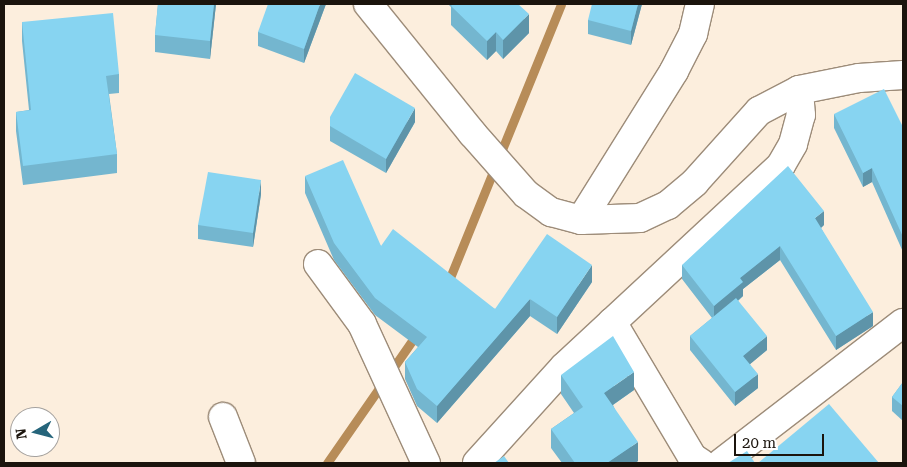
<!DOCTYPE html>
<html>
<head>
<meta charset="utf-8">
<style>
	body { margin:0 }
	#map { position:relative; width:907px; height:467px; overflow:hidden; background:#fceedd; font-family:"Roboto Serif",serif }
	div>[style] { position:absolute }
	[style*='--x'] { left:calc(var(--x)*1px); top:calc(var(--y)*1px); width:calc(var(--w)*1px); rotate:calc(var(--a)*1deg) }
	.stream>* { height:9px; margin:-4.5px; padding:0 4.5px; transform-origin:4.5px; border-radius:4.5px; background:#b78c58 }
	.roads { filter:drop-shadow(1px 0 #9d8c79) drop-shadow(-1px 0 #9d8c79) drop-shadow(0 1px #9d8c79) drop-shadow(0 -1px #9d8c79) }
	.minor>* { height:28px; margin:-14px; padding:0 14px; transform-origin:14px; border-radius:14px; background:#fff }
	.wall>* { inset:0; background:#74b6cf }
	.shaded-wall>* { inset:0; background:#5e94a9 }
	.building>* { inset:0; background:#87d4f1 }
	span { translate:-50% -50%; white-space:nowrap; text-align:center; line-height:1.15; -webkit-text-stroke:4px #fff; paint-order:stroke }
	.frame { position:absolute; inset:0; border:5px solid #1b140d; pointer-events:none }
	.north { position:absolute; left:10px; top:407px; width:50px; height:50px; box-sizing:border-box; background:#fff; border:1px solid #a4a19e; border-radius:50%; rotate:262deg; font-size:14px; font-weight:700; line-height:20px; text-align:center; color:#1b140d }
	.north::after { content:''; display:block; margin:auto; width:18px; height:22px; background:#26657b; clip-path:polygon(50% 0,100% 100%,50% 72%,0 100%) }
	.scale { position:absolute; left:734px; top:434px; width:90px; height:22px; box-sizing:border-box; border:2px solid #1b140d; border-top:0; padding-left:6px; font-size:15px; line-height:18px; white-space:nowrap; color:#1b140d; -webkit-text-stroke:4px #fff; paint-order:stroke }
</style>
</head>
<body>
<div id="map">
	<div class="stream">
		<div style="--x:447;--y:285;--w:303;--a:-67.9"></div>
		<div style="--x:327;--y:463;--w:160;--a:-55.2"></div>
	</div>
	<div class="roads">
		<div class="minor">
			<div style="--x:368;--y:4;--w:166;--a:51.1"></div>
			<div style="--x:472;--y:133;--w:81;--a:48.5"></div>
			<div style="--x:526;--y:194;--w:31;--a:36"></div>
			<div style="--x:551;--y:212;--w:31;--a:15"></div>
			<div style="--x:581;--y:220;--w:59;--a:-1.9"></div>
			<div style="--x:640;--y:218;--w:31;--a:-25"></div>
			<div style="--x:668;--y:205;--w:35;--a:-40"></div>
			<div style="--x:695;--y:182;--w:96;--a:-48"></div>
			<div style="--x:759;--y:111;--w:45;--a:-27.7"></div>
			<div style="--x:799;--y:90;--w:61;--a:-11.3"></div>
			<div style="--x:859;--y:78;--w:44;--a:-3.9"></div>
			<div style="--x:581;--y:220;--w:176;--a:-58"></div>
			<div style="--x:674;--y:71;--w:42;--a:-62.8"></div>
			<div style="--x:693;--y:34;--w:31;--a:-77"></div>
			<div style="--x:318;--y:264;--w:74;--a:53.7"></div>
			<div style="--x:362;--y:324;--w:153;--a:65.3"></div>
			<div style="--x:612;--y:322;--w:157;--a:59.3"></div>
			<div style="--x:692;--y:457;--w:11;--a:34"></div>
			<div style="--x:223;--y:417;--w:49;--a:68.6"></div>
			<div style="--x:477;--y:463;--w:130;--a:-47.8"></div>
			<div style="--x:564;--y:367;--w:296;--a:-42.9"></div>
			<div style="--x:781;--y:165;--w:24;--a:-60"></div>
			<div style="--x:793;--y:144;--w:30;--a:-75"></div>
			<div style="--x:801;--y:115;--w:25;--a:-95"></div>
			<div style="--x:721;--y:463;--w:230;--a:-37.6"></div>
		</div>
	</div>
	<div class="wall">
		<div style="clip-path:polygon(158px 4px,216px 4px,210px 59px,155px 52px,155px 35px)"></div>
		<div style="clip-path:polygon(326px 4px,304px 63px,258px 46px,258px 32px)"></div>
		<div style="clip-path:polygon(448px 4px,518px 4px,529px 33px,503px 59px,496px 51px,487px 60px,451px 25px,451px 7px)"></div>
		<div style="clip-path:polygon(642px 4px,631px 45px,588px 34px,588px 20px)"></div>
		<div style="clip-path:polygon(22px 22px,119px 74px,119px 93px,109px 94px,117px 154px,117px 173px,23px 185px,16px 131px,16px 112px,29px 110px,22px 41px)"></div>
		<div style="clip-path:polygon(834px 114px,903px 127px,903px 252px,872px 182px,863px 187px,834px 128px)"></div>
		<div style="clip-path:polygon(330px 117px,415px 122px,386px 173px,330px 141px)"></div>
		<div style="clip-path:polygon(305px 176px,381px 246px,495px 309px,592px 282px,557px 334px,530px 316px,437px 423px,417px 406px,405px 379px,405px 362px,418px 347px,375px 315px,334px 260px,305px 193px)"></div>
		<div style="clip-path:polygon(261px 194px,253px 247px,198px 239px,198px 225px)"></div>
		<div style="clip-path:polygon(824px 225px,821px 228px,873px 326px,836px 350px,780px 260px,743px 289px,743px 296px,738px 301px,767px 350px,750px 364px,758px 388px,735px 406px,690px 350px,690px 336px,712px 318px,682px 279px,682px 265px)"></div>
		<div style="clip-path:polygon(561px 375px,634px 390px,613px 405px,638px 461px,635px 463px,562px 463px,551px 448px,551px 429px,574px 413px,561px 394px)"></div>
		<div style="clip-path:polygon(903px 382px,903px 421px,892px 411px,892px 397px)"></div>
	</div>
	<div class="shaded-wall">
		<div style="clip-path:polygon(214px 4px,216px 4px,210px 59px,210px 41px)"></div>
		<div style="clip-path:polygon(320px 4px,326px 4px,304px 63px,304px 49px)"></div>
		<div style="clip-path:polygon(638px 4px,642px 4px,631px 45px,631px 31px)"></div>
		<div style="clip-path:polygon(529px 14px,529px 33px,503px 59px,503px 40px)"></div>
		<div style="clip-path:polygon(496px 32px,496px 51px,487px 60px,487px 41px)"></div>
		<div style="clip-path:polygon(415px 108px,415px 122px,386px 173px,386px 159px)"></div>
		<div style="clip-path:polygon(872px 168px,872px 182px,863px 187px,863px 173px)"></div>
		<div style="clip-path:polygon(261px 180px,261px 194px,253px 247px,253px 233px)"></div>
		<div style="clip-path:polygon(824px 211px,824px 225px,815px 233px,815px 218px)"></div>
		<div style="clip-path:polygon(780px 246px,780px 260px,743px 289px,743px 296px,714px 320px,714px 306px,740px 278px)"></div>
		<div style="clip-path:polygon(592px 265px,592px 282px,557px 334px,557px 317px)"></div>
		<div style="clip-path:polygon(530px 299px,530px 316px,437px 423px,437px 406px)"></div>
		<div style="clip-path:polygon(873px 312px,873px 326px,836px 350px,836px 336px)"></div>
		<div style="clip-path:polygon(767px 336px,767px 350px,743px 370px,743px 356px)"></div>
		<div style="clip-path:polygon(634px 372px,634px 390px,604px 411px,604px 393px)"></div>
		<div style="clip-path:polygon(758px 374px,758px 388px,735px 406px,735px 392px)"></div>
		<div style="clip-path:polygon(638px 442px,638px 461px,635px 463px,607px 463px)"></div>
	</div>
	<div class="building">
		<div style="clip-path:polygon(158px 4px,214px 4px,210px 41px,155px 35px)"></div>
		<div style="clip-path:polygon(268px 4px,320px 4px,304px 49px,258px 32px)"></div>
		<div style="clip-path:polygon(453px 4px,518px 4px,529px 14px,503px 40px,496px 32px,487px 41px,451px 6px)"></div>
		<div style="clip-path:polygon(592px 4px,638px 4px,631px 31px,588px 20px)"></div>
		<div style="clip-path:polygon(113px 13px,119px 74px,106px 76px,117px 154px,23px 166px,16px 112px,31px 110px,22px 22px)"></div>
		<div style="clip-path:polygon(355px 73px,415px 108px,386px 159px,330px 126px,330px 117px)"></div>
		<div style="clip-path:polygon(884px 89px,903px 127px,903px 237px,872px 168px,863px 173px,834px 114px)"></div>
		<div style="clip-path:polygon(343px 160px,381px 246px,393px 229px,495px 309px,547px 234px,592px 265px,557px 317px,530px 299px,437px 406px,417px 389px,405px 362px,427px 337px,375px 298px,334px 243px,305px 176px)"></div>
		<div style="clip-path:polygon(788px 166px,824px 211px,815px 218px,873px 312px,836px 336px,780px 246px,740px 278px,743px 282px,714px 306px,682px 265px)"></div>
		<div style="clip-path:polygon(208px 172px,261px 180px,253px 233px,198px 225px)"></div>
		<div style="clip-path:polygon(736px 298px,767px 336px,743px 356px,758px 374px,735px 392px,690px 336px)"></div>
		<div style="clip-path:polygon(613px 336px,634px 372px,604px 393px,638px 442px,607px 463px,575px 463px,551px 429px,583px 407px,561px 375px)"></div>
		<div style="clip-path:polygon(903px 382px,903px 406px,892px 397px)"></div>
		<div style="clip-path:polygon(829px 404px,879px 463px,758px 463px)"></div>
		<div style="clip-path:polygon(747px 451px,755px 463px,728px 463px)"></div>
		<div style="clip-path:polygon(504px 456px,509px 463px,494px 463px)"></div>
	</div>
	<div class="frame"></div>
	<div class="north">N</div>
	<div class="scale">20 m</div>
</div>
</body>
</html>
